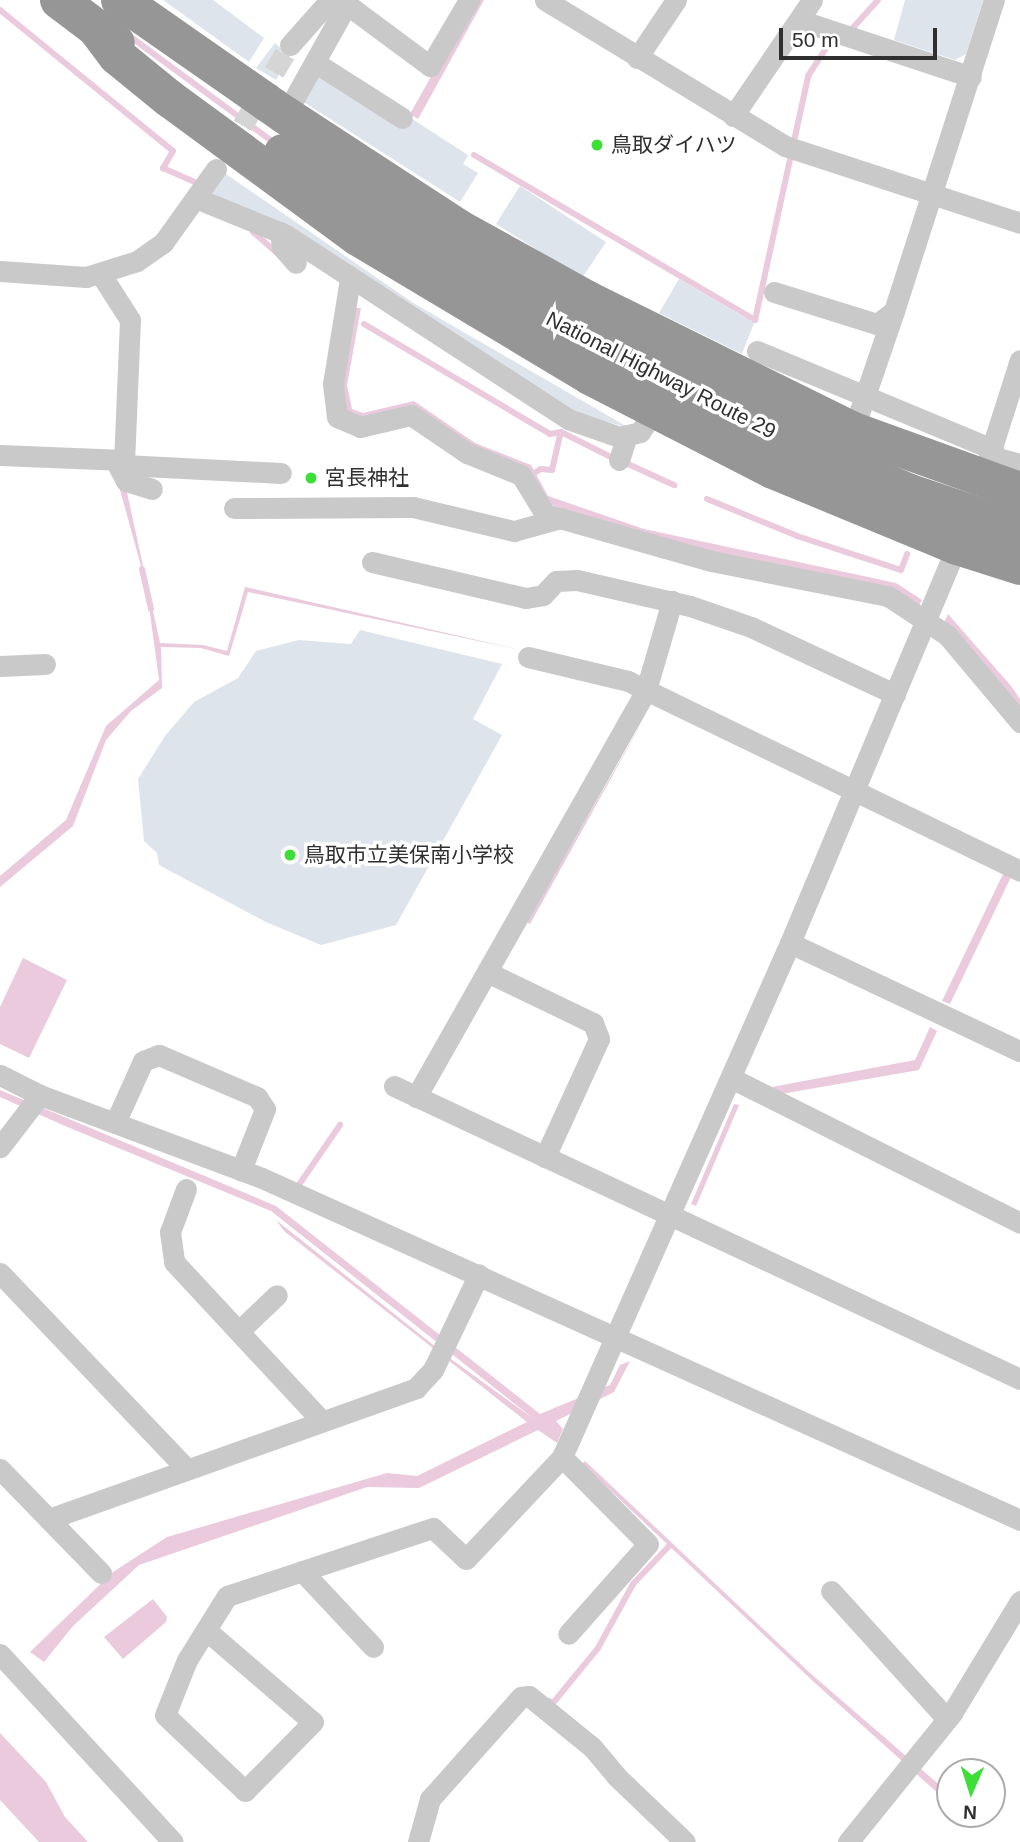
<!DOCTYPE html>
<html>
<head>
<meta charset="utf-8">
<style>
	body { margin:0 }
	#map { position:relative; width:1020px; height:1842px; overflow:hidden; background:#fff; font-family:Helvetica,"Noto Sans JP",sans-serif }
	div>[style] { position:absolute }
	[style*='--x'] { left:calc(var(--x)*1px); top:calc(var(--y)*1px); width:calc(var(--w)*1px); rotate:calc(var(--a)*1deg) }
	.green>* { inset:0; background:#dde4eb }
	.water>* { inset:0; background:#eacadc }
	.stream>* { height:6px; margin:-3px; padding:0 3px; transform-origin:3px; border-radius:3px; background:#eacadc }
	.street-tunnel>* { height:21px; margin-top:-10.5px; transform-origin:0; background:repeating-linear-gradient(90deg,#d5d5d5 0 21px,transparent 0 31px) }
	.street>* { height:21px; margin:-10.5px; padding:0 10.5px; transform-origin:10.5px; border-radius:10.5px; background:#c9c9c9 }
	.highway>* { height:38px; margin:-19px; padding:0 19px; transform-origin:19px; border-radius:19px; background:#969696 }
	.highway-bridge>* { height:38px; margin:-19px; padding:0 19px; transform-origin:19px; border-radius:19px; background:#969696 }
	.dots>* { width:19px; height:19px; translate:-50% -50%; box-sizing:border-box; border:4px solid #fff; border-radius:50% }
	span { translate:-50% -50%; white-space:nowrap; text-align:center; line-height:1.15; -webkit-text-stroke:7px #fff; paint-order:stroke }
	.poi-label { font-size:21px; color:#2f2f2f }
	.left { translate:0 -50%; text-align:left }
	.street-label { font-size:21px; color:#2f2f2f }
	.north { position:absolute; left:936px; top:1758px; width:70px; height:70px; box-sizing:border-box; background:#fff; border:2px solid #acacac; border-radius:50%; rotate:183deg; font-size:19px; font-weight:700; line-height:28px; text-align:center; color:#2f2f2f }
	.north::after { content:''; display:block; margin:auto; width:24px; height:32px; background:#3dde38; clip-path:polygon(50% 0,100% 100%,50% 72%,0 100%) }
	.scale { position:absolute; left:779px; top:28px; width:158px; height:32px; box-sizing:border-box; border:4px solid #2f2f2f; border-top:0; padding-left:9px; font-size:21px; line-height:24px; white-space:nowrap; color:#2f2f2f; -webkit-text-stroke:5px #fff; paint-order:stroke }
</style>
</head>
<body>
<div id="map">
	<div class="green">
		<div style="clip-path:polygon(163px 0,213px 0,264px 38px,249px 62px)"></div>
		<div style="clip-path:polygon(905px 0,983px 0,966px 54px,955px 60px,894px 40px)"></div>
		<div style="clip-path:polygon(275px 43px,290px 56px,276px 80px,256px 68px)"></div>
		<div style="clip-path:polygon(320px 74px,409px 117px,468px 155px,463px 164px,478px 173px,460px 202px,302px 101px)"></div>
		<div style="clip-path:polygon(223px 172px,415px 304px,631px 429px,572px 411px,210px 195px)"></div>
		<div style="clip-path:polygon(520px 186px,606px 242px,582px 278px,496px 224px)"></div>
		<div style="clip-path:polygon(679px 279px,754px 323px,742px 354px,659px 313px)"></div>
		<div style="clip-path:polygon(360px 630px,502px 664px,473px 719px,502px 735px,396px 925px,321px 945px,266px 922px,159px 865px,157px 853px,144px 841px,138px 779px,165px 736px,194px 702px,238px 678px,256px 651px,299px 640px,351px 644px)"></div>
	</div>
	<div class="water">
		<div style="clip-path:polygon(474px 0,484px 0,418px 119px,410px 114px)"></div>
		<div style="clip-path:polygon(354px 308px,361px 308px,347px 385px,352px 409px,363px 413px,414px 401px,475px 443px,531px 465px,548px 496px,644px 529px,896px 583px,922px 600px,918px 608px,644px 537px,543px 502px,412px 410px,363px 421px,345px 415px,340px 384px)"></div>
		<div style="clip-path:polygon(126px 488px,160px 643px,203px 645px,227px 651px,245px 587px,521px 650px,248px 592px,229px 656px,201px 648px,161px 647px,162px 688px,131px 711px,106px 740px,73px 826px,0 887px,0 876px,66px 820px,106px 726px,159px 680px,146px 584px,120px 490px)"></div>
		<div style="clip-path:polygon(948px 614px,1011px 686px,1020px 699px,1020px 716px,944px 623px)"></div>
		<div style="clip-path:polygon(644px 719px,530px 924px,527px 922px)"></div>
		<div style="clip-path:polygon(1003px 874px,1011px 877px,950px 1004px,942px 1001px)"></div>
		<div style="clip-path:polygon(23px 958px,67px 980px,29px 1058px,0 1044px,0 1007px)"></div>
		<div style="clip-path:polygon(930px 1027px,937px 1031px,919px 1070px,781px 1094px,772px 1087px,915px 1060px)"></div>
		<div style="clip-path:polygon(0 1090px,276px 1206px,540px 1414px,610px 1385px,620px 1365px,630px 1361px,614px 1392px,556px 1421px,563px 1429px,557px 1443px,538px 1430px,419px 1488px,367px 1487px,139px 1565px,73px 1626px,44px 1662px,30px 1652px,113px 1572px,167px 1537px,387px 1473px,417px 1476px,527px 1422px,284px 1231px,276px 1220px,451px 1359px,534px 1419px,271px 1211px,65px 1126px,0 1097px)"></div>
		<div style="clip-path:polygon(734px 1104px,739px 1105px,696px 1206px,691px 1204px)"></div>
		<div style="clip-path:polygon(585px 1461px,810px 1673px,950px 1794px,950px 1804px,815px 1683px,582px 1464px)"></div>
		<div style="clip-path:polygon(153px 1599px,167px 1617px,166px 1622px,123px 1659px,104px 1637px)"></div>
		<div style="clip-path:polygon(0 1733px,46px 1782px,65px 1817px,88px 1842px,39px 1842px,0 1800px)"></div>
	</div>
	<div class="stream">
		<div style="--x:0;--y:10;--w:223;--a:39.2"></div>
		<div style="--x:173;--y:151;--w:20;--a:120"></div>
		<div style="--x:163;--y:168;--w:39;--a:24"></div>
		<div style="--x:849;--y:32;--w:43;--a:-47.8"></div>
		<div style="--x:128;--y:35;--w:185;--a:36.4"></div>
		<div style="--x:474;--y:155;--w:326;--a:30.4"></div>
		<div style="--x:755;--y:320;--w:250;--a:-77.7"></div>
		<div style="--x:808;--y:76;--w:38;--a:-57"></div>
		<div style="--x:829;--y:44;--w:13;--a:-18"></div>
		<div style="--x:253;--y:232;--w:30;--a:41"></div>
		<div style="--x:364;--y:324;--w:216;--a:30.6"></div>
		<div style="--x:550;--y:434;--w:11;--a:-10"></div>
		<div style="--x:561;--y:432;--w:58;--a:26.6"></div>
		<div style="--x:628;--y:464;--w:51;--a:24.5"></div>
		<div style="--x:532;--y:474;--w:10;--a:-29"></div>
		<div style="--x:541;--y:469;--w:11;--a:5"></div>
		<div style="--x:552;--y:470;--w:39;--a:-77"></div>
		<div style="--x:707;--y:499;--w:97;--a:22.3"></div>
		<div style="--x:797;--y:536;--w:109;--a:18.1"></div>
		<div style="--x:901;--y:570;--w:17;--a:-69"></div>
		<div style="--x:142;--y:569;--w:41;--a:77.3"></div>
		<div style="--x:296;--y:1189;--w:78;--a:-55.5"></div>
		<div style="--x:549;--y:1701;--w:4;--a:27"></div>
		<div style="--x:553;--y:1703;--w:71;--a:-50.7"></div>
		<div style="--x:598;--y:1648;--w:73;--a:-61.3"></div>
		<div style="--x:633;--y:1584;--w:52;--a:-46.5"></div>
	</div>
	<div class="street-tunnel">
		<div style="--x:227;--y:152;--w:124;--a:-59.5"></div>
	</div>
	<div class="street">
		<div style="--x:341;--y:0;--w:111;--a:36.6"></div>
		<div style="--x:430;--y:66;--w:77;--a:-59.4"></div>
		<div style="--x:545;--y:0;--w:281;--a:31.3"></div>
		<div style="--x:785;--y:146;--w:247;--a:18.1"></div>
		<div style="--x:799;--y:20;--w:181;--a:18.3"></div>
		<div style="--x:290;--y:45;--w:60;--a:-48.4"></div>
		<div style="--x:637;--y:58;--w:70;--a:-56.1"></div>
		<div style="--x:316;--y:63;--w:102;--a:32.6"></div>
		<div style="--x:285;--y:115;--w:127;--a:-60.8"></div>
		<div style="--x:733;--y:116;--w:140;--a:-55.7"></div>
		<div style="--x:198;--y:199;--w:95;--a:22.2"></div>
		<div style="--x:286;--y:235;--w:337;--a:33.1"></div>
		<div style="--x:568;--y:419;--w:54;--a:19.4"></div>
		<div style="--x:619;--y:437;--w:22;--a:-13"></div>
		<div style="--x:640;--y:432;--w:25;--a:-56"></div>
		<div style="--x:280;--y:232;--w:15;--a:82"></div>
		<div style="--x:282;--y:247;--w:21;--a:49"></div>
		<div style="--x:0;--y:271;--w:86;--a:4"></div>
		<div style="--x:86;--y:277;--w:53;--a:-17.4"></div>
		<div style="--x:137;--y:261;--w:32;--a:-35"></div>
		<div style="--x:163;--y:243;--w:91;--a:-54.4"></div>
		<div style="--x:100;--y:273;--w:56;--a:57.4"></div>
		<div style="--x:130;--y:320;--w:145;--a:92.4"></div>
		<div style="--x:124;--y:465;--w:157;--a:2.9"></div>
		<div style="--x:350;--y:279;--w:106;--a:99.2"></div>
		<div style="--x:333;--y:384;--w:33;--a:83"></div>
		<div style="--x:337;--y:417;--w:25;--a:23"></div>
		<div style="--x:360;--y:427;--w:52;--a:-13.2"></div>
		<div style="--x:411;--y:415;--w:68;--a:34.2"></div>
		<div style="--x:467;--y:453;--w:58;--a:22.2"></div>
		<div style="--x:521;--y:475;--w:46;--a:58.4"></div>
		<div style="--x:545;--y:514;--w:173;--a:15.8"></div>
		<div style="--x:711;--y:561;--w:180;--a:11.2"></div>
		<div style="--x:888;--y:596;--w:71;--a:33.5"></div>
		<div style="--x:947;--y:635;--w:114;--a:50"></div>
		<div style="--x:774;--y:292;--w:108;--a:17.3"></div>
		<div style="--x:877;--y:324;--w:21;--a:-37"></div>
		<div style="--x:894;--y:311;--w:327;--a:-72.2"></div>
		<div style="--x:757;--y:351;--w:256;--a:22.6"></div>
		<div style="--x:853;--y:431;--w:127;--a:-71.1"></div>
		<div style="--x:0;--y:455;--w:124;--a:2.3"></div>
		<div style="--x:990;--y:456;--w:31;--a:15"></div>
		<div style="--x:115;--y:460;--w:24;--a:62"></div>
		<div style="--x:126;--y:481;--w:27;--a:17"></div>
		<div style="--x:619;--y:460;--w:26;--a:-72"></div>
		<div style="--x:980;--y:485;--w:131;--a:-72.3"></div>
		<div style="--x:234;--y:508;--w:179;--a:-0.3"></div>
		<div style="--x:413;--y:507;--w:104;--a:13.4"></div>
		<div style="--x:514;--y:531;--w:49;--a:-15.5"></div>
		<div style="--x:372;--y:562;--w:158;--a:13.2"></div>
		<div style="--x:526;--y:598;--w:17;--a:-10"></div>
		<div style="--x:543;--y:595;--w:19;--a:-47"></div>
		<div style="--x:556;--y:581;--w:21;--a:-3"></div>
		<div style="--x:577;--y:580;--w:116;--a:13"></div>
		<div style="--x:690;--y:606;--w:65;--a:19"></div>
		<div style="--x:751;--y:627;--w:159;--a:25"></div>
		<div style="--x:528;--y:657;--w:103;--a:13.5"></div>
		<div style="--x:628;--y:681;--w:20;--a:27"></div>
		<div style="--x:646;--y:690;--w:93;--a:-73.7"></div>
		<div style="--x:0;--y:666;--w:45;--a:-2.5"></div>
		<div style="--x:790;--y:943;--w:254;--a:25.2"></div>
		<div style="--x:487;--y:972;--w:118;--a:25.7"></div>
		<div style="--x:593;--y:1023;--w:17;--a:69"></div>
		<div style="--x:599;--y:1039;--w:130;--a:114.6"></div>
		<div style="--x:0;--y:1075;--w:45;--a:26.6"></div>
		<div style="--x:40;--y:1095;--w:66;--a:127.6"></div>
		<div style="--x:731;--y:1078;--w:323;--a:26.6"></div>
		<div style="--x:394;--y:1086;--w:691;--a:25.08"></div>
		<div style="--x:40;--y:1095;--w:237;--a:20.5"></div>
		<div style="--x:262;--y:1178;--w:832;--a:24.28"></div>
		<div style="--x:416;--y:1097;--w:467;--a:-60.5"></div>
		<div style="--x:646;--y:690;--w:415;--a:25.8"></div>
		<div style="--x:115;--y:1123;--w:68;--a:-65.7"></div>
		<div style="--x:143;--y:1061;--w:17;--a:-21"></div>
		<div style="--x:159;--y:1055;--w:107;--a:23.2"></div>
		<div style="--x:257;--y:1097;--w:14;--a:56"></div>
		<div style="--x:265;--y:1109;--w:66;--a:111.5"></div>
		<div style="--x:186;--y:1189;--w:46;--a:110.4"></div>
		<div style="--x:170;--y:1232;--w:30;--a:82"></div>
		<div style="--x:174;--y:1262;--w:217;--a:47.1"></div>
		<div style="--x:0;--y:1273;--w:269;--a:46.4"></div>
		<div style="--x:239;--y:1331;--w:52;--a:-43.5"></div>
		<div style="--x:562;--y:1457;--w:122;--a:45.3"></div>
		<div style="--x:648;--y:1544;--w:120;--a:131.6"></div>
		<div style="--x:0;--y:1469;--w:145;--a:45.8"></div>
		<div style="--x:49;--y:1519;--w:390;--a:-19.6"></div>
		<div style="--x:416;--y:1388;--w:25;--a:-47"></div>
		<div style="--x:433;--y:1370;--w:106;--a:-64.4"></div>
		<div style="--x:302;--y:1571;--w:104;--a:46.9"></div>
		<div style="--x:831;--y:1591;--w:173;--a:47.8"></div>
		<div style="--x:206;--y:1630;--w:141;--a:40.7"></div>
		<div style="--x:313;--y:1722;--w:97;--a:134.6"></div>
		<div style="--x:245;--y:1791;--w:110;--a:-136.5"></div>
		<div style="--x:165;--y:1715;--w:59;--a:-68.2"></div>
		<div style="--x:187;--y:1660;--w:75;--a:-58"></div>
		<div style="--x:227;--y:1596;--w:217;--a:-18.3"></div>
		<div style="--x:433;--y:1528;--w:45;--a:43.2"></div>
		<div style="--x:466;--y:1559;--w:140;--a:-46.7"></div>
		<div style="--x:562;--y:1457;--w:562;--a:-66.08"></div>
		<div style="--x:790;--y:943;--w:439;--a:-67.2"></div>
		<div style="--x:0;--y:1654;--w:255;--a:47.4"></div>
		<div style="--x:418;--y:1842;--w:45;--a:-74.4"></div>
		<div style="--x:430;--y:1799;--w:137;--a:-48.3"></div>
		<div style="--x:521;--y:1697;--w:8;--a:-7"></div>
		<div style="--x:529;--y:1696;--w:81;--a:39"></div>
		<div style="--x:592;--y:1747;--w:38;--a:50"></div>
		<div style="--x:616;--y:1776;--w:95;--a:43.7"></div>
		<div style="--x:848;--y:1842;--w:166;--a:-51.1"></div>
		<div style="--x:952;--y:1713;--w:131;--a:-58.7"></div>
	</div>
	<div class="highway">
		<div style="--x:59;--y:0;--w:71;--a:37"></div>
		<div style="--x:120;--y:0;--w:201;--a:34.9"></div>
		<div style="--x:285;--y:115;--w:209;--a:33.1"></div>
		<div style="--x:460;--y:229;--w:146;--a:29"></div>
		<div style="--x:588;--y:300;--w:296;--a:26.3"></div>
		<div style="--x:853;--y:431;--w:177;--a:19.8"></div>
		<div style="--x:96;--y:28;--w:35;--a:53"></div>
		<div style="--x:117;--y:56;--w:68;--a:39.1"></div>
		<div style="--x:170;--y:99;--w:233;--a:36.3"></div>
		<div style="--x:358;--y:237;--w:270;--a:30.9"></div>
		<div style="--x:590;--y:376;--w:206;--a:27.2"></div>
		<div style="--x:773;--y:470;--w:199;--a:22.4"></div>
		<div style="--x:957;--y:546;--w:66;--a:17.6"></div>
		<div style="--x:283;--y:153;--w:177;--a:33.2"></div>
		<div style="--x:431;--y:250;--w:177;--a:30.2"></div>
		<div style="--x:584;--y:339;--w:282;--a:25.8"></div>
	</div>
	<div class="highway-bridge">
		<div style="--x:838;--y:462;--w:78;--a:23.3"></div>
		<div style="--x:910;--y:493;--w:116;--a:18.6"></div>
	</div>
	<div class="dots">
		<div style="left:597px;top:145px;background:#3dde38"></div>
		<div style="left:311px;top:478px;background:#3dde38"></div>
		<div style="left:290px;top:855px;background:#3dde38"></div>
	</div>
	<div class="poi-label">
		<span class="left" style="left:611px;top:145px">鳥取ダイハツ</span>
		<span class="left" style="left:325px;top:478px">宮長神社</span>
		<span class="left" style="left:304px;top:855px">鳥取市立美保南小学校</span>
	</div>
	<div class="street-label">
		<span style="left:661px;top:375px;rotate:27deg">National Highway Route 29</span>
	</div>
	<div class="north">N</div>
	<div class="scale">50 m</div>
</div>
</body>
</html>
